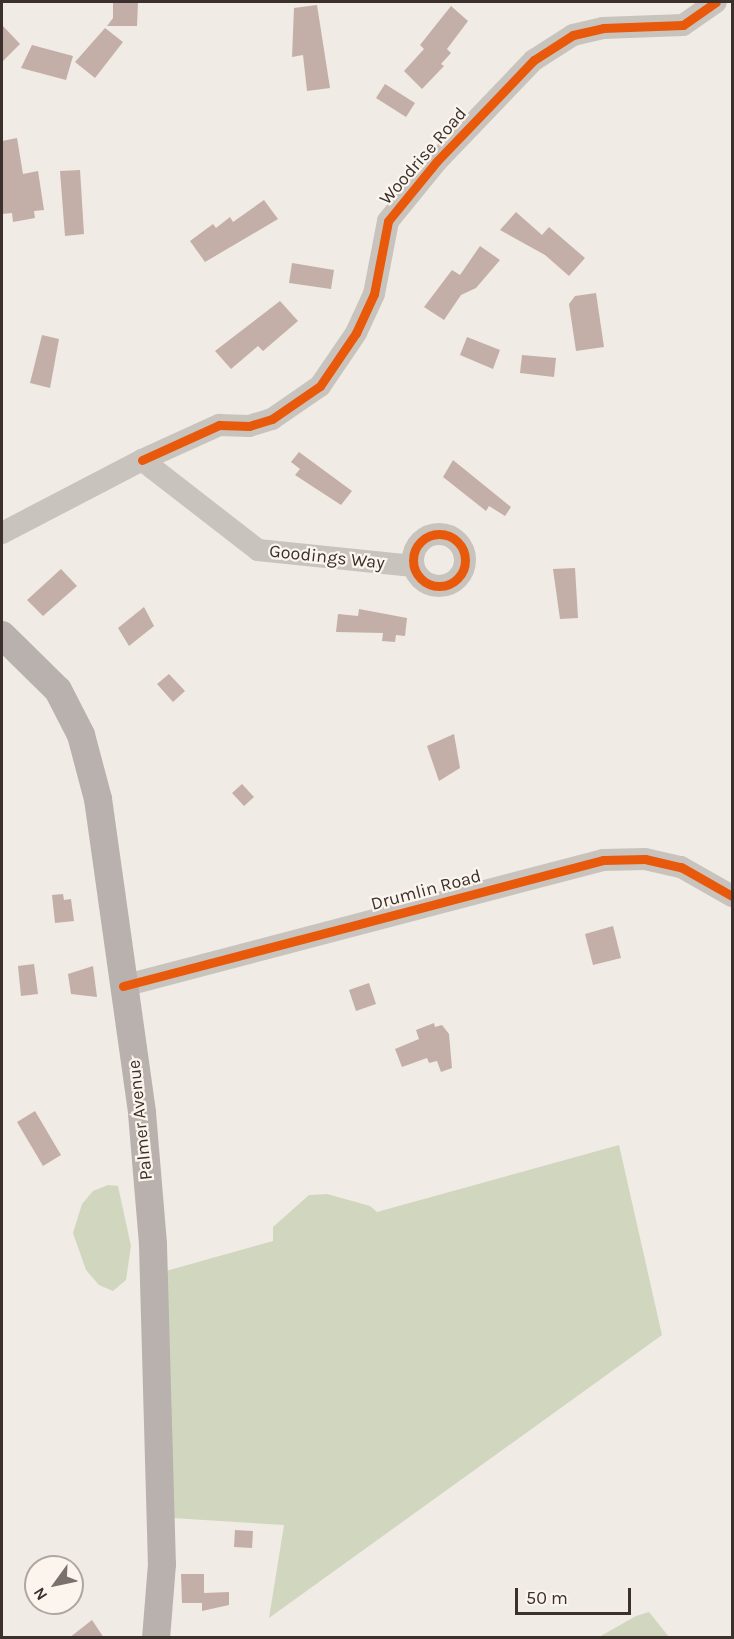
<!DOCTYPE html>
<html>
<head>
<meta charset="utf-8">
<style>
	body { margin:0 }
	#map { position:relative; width:734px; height:1639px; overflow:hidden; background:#f0ebe5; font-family:Karla,sans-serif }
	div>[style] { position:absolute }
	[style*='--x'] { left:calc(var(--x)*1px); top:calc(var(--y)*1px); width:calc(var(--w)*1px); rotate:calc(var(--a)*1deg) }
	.green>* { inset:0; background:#d1d6bf }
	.building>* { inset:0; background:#c3afa7 }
	.minor>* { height:22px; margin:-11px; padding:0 11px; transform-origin:11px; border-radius:11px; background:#c9c3be }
	.minor>.ring { margin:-11px; padding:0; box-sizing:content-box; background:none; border:22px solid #c9c3be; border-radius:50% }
	.major>* { height:28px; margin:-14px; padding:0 14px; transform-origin:14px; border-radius:14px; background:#b8b1ad }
	.cycleway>* { height:9px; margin:-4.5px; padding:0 4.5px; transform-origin:4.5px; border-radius:4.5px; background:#e8590c }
	.cycleway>.ring { margin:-4.5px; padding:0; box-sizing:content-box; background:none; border:9px solid #e8590c; border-radius:50% }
	span { translate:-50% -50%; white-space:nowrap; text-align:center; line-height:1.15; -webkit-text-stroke:4.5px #fbf5ee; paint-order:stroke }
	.street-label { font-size:18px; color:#3b302b }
	.frame { position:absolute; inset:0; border:3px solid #3b302b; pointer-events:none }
	.north { position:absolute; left:24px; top:1555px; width:60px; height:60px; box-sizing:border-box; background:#fbf5ee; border:2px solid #aea6a0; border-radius:50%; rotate:237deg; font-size:16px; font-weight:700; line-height:24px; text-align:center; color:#3b302b }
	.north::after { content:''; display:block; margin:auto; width:21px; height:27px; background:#7a716c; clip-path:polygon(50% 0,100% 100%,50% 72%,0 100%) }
	.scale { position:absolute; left:515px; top:1588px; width:116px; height:27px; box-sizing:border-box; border:3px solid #3b302b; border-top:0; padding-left:8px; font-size:18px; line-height:21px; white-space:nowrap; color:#3b302b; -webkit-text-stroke:4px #fbf5ee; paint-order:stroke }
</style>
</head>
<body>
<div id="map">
	<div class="green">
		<div style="clip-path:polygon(619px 1145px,662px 1335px,269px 1618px,284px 1525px,172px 1518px,166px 1271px,273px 1241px,273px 1227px,309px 1195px,327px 1194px,370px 1206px,377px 1212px)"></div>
		<div style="clip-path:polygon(108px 1185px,118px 1186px,131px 1246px,126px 1280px,113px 1291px,99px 1285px,86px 1270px,73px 1233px,82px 1204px,93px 1191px)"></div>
		<div style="clip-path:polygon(649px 1612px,669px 1637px,599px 1637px,636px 1616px)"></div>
	</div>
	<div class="building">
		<div style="clip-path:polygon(113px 2px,138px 2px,137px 26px,107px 26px,113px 18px)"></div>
		<div style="clip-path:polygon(317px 5px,330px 88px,307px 91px,303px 55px,292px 57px,294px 8px)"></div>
		<div style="clip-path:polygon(451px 6px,468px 21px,447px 49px,451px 53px,441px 64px,444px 66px,422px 89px,404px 71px,424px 49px,420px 45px)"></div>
		<div style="clip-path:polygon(2px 25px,20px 44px,2px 62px)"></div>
		<div style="clip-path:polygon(105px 28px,123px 42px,95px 78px,75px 62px)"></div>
		<div style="clip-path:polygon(32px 45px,73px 56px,66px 80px,21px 68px)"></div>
		<div style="clip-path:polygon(385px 84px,415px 103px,406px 117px,376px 98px)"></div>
		<div style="clip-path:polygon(17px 138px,23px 174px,38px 171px,44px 210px,34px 211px,35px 218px,13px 222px,12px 213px,2px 214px,2px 141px)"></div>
		<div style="clip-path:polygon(80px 170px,84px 234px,65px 236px,60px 171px)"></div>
		<div style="clip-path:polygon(264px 200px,278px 219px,205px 262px,190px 241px,213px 224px,216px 228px,230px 217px,233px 222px)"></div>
		<div style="clip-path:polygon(516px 212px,542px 235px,549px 227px,585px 258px,569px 276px,545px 255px,500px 230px)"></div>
		<div style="clip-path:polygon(480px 246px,500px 260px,476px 288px,461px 295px,444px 320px,424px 307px,452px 270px,460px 275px)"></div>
		<div style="clip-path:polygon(292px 263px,334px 270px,331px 289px,289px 283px)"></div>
		<div style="clip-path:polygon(596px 293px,604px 347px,576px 351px,569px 304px,575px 296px)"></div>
		<div style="clip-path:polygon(280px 301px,298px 321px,263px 351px,258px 346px,231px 369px,215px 351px)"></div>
		<div style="clip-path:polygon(42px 335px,59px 339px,50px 388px,30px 383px)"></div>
		<div style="clip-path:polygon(467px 337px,500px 350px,493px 369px,460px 355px)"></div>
		<div style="clip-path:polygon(522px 355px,556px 358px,554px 377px,520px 373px)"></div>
		<div style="clip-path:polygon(299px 452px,352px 491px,341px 505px,295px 475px,300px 469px,291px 462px)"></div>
		<div style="clip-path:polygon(453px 460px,511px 507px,505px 516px,489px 506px,486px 511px,443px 477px)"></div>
		<div style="clip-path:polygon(575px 568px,578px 618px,560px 619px,553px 569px)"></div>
		<div style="clip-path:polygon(61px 569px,77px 586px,43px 616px,27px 600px)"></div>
		<div style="clip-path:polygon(144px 607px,154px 626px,129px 646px,118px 628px)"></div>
		<div style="clip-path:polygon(359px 609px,407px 618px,405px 636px,396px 635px,395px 642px,382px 641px,383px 633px,336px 632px,338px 614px,358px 616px)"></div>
		<div style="clip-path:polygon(169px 674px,185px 691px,173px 702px,157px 684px)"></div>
		<div style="clip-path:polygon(454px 734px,460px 768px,439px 781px,427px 746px)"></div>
		<div style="clip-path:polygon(242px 784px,254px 797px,244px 806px,232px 793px)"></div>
		<div style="clip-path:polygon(63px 894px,64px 900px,71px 899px,74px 921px,55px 923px,52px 895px)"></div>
		<div style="clip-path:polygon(613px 926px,621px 958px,593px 965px,585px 934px)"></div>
		<div style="clip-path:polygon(34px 964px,38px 994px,21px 996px,18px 966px)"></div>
		<div style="clip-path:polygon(93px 966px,97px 997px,71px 994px,68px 974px)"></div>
		<div style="clip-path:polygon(369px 983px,376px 1004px,356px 1011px,349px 990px)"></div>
		<div style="clip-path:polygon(434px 1023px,435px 1027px,442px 1025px,449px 1034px,452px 1068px,441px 1072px,437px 1061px,429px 1063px,427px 1058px,402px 1067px,395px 1049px,419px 1039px,416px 1030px)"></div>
		<div style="clip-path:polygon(35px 1111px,61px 1155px,43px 1166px,17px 1122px)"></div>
		<div style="clip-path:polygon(235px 1530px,253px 1531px,252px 1548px,234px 1547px)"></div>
		<div style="clip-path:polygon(181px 1574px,204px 1574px,204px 1593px,229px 1592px,229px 1605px,202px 1611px,202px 1603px,182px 1603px)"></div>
		<div style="clip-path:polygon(92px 1620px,104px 1638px,69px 1638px)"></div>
	</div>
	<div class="minor">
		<div style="--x:142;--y:460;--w:85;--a:-24.4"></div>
		<div style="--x:219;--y:425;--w:30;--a:2"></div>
		<div style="--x:249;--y:426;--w:24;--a:-17"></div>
		<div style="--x:272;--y:419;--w:58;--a:-34.5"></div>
		<div style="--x:320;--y:386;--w:64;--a:-55.8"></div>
		<div style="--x:356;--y:333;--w:43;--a:-65.2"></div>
		<div style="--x:374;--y:294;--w:74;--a:-79.1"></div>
		<div style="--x:388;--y:221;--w:77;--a:-50.8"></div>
		<div style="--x:437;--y:161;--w:140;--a:-46.2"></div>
		<div style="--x:534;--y:60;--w:46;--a:-32.7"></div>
		<div style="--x:573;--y:35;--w:31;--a:-13"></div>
		<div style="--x:603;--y:28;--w:80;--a:-2.1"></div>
		<div style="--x:683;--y:25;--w:40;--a:-34.9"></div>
		<div style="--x:2;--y:533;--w:158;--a:-27.5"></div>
		<div style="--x:142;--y:460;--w:147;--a:37.8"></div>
		<div style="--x:258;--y:550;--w:156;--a:5.9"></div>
		<div class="ring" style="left:413px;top:534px;width:30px;height:30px"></div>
		<div style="--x:123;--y:986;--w:496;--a:-14.7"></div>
		<div style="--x:603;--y:860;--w:42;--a:-1.4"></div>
		<div style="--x:645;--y:859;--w:37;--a:13"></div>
		<div style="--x:681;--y:867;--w:59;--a:29.6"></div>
	</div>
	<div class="major">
		<div style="--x:2;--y:635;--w:78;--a:44.5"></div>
		<div style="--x:58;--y:690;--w:51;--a:62.9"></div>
		<div style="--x:81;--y:735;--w:66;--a:75.1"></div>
		<div style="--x:98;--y:799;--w:317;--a:82"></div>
		<div style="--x:142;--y:1113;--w:132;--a:85.2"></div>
		<div style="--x:153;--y:1245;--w:319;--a:88.4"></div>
		<div style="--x:162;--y:1564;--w:74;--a:94.6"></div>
	</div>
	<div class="cycleway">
		<div style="--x:142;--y:460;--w:85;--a:-24.4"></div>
		<div style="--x:219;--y:425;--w:30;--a:2"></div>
		<div style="--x:249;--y:426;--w:24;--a:-17"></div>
		<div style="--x:272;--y:419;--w:58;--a:-34.5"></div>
		<div style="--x:320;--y:386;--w:64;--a:-55.8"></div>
		<div style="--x:356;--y:333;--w:43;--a:-65.2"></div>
		<div style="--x:374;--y:294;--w:74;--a:-79.1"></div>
		<div style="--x:388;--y:221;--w:77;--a:-50.8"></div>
		<div style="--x:437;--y:161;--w:140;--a:-46.2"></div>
		<div style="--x:534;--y:60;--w:46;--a:-32.7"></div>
		<div style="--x:573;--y:35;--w:31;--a:-13"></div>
		<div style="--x:603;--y:28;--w:80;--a:-2.1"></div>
		<div style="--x:683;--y:25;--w:40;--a:-34.9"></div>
		<div class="ring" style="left:413px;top:534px;width:43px;height:43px"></div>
		<div style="--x:123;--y:986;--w:496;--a:-14.7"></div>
		<div style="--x:603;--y:860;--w:42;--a:-1.4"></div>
		<div style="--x:645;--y:859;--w:37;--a:13"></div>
		<div style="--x:681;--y:867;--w:59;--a:29.6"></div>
	</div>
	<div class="street-label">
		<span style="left:423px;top:156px;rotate:-49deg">Woodrise Road</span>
		<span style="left:327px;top:557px;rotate:6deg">Goodings Way</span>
		<span style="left:426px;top:890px;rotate:-15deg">Drumlin Road</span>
		<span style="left:140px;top:1120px;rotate:-96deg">Palmer Avenue</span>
	</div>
	<div class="frame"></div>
	<div class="north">N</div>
	<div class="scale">50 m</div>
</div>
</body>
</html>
